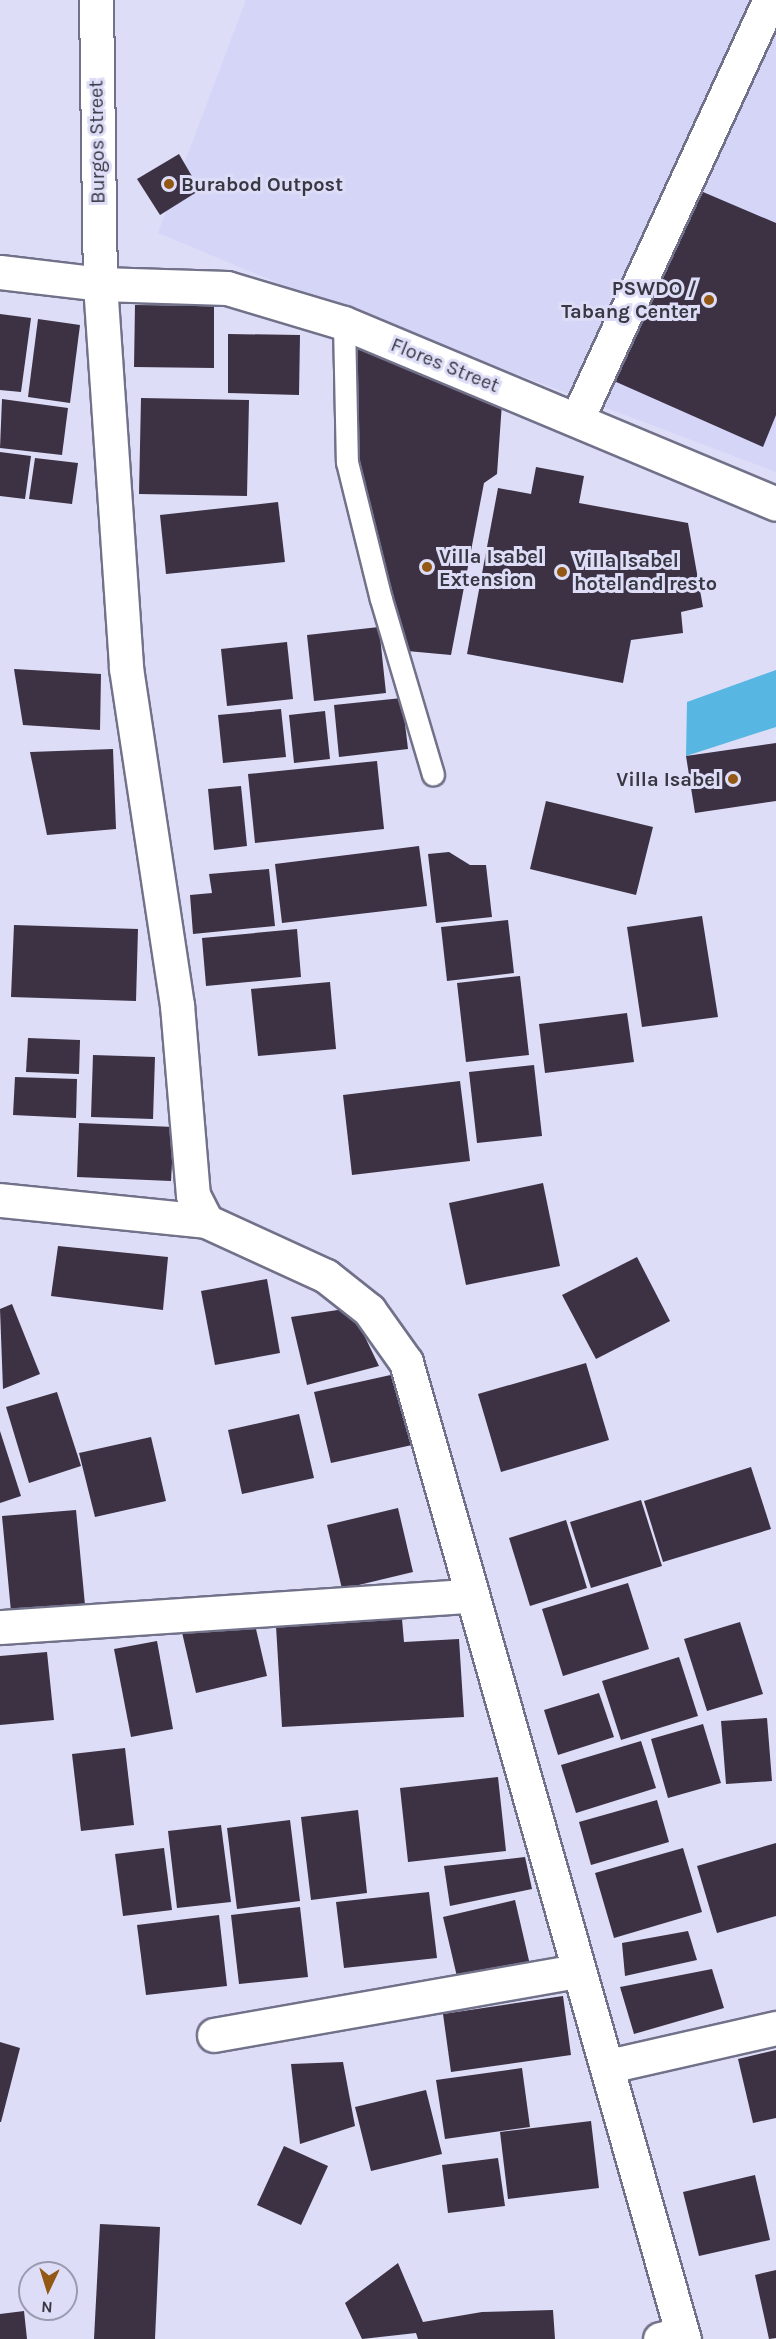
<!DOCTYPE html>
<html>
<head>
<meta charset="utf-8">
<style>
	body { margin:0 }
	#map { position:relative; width:776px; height:2339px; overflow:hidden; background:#ddddf8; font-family:Karla,sans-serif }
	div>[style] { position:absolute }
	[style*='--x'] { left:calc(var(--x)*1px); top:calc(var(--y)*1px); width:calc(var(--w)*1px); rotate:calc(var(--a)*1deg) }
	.built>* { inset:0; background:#d5d5f8 }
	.water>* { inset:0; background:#57b7e2 }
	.building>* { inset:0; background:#3d3144 }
	.roads { filter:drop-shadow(2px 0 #717189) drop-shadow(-2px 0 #717189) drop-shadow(0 2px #717189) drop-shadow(0 -2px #717189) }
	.service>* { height:21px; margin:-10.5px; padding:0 10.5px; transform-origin:10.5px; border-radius:10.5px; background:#fff }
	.minor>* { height:33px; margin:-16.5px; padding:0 16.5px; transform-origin:16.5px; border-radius:16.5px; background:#fff }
	.tertiary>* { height:33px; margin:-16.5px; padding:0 16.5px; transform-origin:16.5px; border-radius:16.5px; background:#fff }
	.dots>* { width:16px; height:16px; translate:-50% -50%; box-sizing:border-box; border:3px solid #ddddf8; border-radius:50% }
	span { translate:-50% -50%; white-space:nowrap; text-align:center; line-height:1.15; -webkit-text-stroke:6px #ddddf8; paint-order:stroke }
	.street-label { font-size:20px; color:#383843 }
	.poi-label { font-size:20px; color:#383843; font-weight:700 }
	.left { translate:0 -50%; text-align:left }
	.right { translate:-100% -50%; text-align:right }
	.north { position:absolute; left:18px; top:2261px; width:60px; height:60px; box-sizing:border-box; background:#ddddf8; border:2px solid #9b9bb0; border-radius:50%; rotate:184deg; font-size:16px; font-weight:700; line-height:24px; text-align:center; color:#383843 }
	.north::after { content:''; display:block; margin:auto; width:21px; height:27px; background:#925814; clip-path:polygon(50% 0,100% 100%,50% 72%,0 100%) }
</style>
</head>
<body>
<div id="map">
	<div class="built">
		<div style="clip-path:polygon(246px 0,776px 0,776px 472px,292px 289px,158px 233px)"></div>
	</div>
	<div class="water">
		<div style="clip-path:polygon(776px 670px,776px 727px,686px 756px,687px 702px)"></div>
	</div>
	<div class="building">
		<div style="clip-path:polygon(179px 154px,200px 190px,160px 215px,137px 179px)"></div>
		<div style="clip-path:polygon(696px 189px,776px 223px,776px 415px,763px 447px,605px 377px)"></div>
		<div style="clip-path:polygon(135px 305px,214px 306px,214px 368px,134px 367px)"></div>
		<div style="clip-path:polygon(0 314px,31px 318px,21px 392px,0 390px)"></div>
		<div style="clip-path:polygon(38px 319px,80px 325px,70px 403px,28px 397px)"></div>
		<div style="clip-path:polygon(228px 334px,300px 335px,299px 395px,228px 393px)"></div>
		<div style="clip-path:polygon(358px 343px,502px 403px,497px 474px,484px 483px,451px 655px,407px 651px,356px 450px)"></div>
		<div style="clip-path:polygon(141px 398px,249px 400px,247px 496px,139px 494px)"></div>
		<div style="clip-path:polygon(2px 399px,68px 408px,62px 455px,0 448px)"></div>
		<div style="clip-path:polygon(0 452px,31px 456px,25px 499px,0 496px)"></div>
		<div style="clip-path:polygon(35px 458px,78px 463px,72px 504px,29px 499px)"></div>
		<div style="clip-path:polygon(536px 467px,584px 476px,579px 503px,688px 523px,703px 607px,681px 612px,683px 633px,631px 640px,623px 683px,467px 654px,498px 488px,531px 494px)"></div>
		<div style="clip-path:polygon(278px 502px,285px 562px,166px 574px,160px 515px)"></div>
		<div style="clip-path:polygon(379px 627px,386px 693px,314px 701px,307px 635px)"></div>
		<div style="clip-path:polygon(287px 642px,293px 699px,227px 706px,221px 649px)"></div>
		<div style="clip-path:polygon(14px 669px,101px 674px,100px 730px,23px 725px)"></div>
		<div style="clip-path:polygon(402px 698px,408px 749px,339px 757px,334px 705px)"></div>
		<div style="clip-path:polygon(281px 709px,286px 757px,223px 763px,218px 715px)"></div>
		<div style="clip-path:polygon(325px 711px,330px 759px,294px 763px,289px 715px)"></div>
		<div style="clip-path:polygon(776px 743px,776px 801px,695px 813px,686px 756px)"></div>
		<div style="clip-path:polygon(113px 749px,116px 829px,47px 835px,30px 752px)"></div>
		<div style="clip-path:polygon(377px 761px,384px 829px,255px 843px,248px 774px)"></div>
		<div style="clip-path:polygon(241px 786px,247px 846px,214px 850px,208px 789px)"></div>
		<div style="clip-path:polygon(546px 801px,653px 827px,636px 895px,530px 869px)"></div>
		<div style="clip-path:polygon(419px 846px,427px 906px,282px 923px,275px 864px)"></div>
		<div style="clip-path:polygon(449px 852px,470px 865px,486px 865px,492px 917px,436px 923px,428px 854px)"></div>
		<div style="clip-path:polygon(269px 869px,275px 926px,193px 934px,190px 895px,212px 893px,209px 874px)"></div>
		<div style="clip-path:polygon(702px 916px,718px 1017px,642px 1027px,627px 927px)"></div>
		<div style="clip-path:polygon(508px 920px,514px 973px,447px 981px,441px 927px)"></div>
		<div style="clip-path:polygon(14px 925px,138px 929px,136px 1001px,11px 997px)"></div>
		<div style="clip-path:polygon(297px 929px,301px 977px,206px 986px,202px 938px)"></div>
		<div style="clip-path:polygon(520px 976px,529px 1055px,466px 1062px,457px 983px)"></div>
		<div style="clip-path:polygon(330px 982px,336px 1049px,258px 1056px,251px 989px)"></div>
		<div style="clip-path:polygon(627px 1013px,634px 1062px,545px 1073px,539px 1024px)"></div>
		<div style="clip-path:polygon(28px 1038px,80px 1040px,79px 1074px,26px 1072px)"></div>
		<div style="clip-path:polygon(93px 1055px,155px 1057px,153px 1119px,91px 1117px)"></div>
		<div style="clip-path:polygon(534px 1065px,542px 1136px,477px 1143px,469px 1072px)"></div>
		<div style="clip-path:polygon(15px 1077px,77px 1079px,76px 1118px,13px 1115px)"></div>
		<div style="clip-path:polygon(460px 1081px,470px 1161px,352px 1175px,343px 1095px)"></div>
		<div style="clip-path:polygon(79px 1123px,174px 1127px,171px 1181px,77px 1177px)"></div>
		<div style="clip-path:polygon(543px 1183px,560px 1266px,466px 1285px,449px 1203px)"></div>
		<div style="clip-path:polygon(58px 1246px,168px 1257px,163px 1310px,51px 1296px)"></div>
		<div style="clip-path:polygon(637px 1257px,670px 1321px,596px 1359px,562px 1295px)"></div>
		<div style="clip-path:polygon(267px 1279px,280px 1353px,215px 1365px,201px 1291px)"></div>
		<div style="clip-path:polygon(12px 1304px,40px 1374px,3px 1389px,0 1309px)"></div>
		<div style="clip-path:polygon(351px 1308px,379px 1366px,307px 1385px,291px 1317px)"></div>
		<div style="clip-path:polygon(586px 1363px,609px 1440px,501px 1472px,478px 1394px)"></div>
		<div style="clip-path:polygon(395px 1374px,412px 1445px,331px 1463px,314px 1392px)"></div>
		<div style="clip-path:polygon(57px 1392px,81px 1466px,29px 1483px,6px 1407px)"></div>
		<div style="clip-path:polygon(299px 1414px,314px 1478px,242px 1494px,228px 1430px)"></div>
		<div style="clip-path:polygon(0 1431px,21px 1496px,0 1503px)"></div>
		<div style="clip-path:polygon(151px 1437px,166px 1501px,95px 1517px,79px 1453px)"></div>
		<div style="clip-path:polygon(751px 1467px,771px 1529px,663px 1562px,644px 1501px)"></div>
		<div style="clip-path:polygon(641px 1500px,662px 1566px,591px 1588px,570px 1522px)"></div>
		<div style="clip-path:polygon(398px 1508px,413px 1572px,342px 1589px,327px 1525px)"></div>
		<div style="clip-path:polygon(76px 1510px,85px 1605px,11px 1612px,2px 1516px)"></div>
		<div style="clip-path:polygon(566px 1520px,587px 1588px,530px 1606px,509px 1538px)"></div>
		<div style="clip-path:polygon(628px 1583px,649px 1649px,563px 1676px,542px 1609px)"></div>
		<div style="clip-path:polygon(252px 1612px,267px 1676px,196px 1693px,181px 1628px)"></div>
		<div style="clip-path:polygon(402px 1619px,404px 1642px,459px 1639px,464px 1717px,282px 1727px,276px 1626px)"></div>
		<div style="clip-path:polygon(740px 1622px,763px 1694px,707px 1711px,684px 1639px)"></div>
		<div style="clip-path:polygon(157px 1641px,173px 1729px,131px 1737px,114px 1649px)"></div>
		<div style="clip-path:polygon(47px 1652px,54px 1720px,0 1725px,0 1656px)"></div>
		<div style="clip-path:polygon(679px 1657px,698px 1716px,621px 1740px,602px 1681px)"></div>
		<div style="clip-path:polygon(599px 1693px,614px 1737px,558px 1755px,544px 1710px)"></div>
		<div style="clip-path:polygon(767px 1718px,772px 1781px,726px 1784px,721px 1721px)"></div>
		<div style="clip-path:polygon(703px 1724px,721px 1783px,668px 1798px,651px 1739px)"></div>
		<div style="clip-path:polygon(641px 1741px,656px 1788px,576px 1813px,561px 1765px)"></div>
		<div style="clip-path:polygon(125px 1748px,134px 1825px,81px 1831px,72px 1754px)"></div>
		<div style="clip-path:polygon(498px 1777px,506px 1851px,408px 1862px,400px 1788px)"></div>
		<div style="clip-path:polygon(657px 1800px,669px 1842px,591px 1865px,579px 1822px)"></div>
		<div style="clip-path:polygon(358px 1810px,367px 1893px,311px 1900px,301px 1817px)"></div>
		<div style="clip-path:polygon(290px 1820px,300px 1901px,237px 1909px,227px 1828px)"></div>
		<div style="clip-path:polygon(221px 1825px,231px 1902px,177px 1908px,168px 1831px)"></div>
		<div style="clip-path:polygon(776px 1843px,776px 1916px,717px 1933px,697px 1866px)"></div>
		<div style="clip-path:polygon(164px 1848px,172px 1910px,123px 1916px,115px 1854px)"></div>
		<div style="clip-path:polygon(683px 1848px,702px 1912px,614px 1938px,595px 1873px)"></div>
		<div style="clip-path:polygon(525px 1857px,532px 1889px,450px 1906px,444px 1866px)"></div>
		<div style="clip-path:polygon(429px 1892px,437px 1958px,344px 1968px,336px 1902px)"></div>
		<div style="clip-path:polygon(515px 1900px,530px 1965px,458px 1981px,443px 1917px)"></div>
		<div style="clip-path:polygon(300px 1907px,308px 1977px,239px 1984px,231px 1915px)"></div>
		<div style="clip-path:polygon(219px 1915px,227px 1986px,146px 1995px,137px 1925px)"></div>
		<div style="clip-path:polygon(688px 1931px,697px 1960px,625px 1976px,622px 1943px)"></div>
		<div style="clip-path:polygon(712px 1969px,724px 2008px,634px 2034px,620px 1987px)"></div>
		<div style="clip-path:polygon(563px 1996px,571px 2055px,451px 2072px,443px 2014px)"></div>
		<div style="clip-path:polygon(0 2042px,20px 2048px,1px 2122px,0 2122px)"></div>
		<div style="clip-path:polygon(776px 2050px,776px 2118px,753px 2123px,738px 2059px)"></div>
		<div style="clip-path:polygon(343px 2062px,355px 2126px,300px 2144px,291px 2064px)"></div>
		<div style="clip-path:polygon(522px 2068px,530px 2127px,445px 2139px,436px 2080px)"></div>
		<div style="clip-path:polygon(426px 2090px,442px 2154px,371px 2171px,355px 2107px)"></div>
		<div style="clip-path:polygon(591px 2121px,599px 2188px,508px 2199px,500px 2132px)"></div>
		<div style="clip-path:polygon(284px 2146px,328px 2166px,301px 2225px,257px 2205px)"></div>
		<div style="clip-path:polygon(498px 2158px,505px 2206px,448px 2213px,442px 2165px)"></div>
		<div style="clip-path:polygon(755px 2175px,770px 2240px,699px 2256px,683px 2192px)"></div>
		<div style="clip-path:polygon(100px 2224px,160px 2227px,155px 2339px,94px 2339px)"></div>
		<div style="clip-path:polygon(398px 2263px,423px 2322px,482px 2312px,553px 2310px,555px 2339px,418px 2339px,416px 2333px,362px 2339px,345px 2303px)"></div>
		<div style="clip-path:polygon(776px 2270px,776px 2338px,769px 2339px,755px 2275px)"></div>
		<div style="clip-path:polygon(24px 2311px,27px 2339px,0 2339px,0 2314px)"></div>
	</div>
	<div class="roads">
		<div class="service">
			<div style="--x:344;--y:323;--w:139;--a:88.8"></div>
			<div style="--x:347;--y:462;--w:141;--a:76.1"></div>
			<div style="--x:381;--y:599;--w:183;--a:73.5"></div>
		</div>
		<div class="minor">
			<div style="--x:96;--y:0;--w:284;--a:89.2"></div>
			<div style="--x:0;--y:1200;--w:207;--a:5.8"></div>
			<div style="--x:0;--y:1627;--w:473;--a:-3.8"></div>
			<div style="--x:214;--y:2035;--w:369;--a:-10"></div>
			<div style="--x:609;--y:2066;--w:171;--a:-12.8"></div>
			<div style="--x:660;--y:2339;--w:21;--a:-14"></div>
		</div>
		<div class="tertiary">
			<div style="--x:0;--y:272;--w:101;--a:6.8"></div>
			<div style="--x:100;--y:284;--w:127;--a:1.8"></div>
			<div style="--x:227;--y:288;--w:122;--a:16.7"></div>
			<div style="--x:344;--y:323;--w:468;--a:22.7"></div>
			<div style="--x:100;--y:284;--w:385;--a:86.1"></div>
			<div style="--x:126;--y:668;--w:341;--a:81.4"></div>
			<div style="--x:177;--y:1005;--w:191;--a:85.2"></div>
			<div style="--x:193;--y:1195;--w:29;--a:63"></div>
			<div style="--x:206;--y:1221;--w:132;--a:24.6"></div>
			<div style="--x:326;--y:1276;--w:55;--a:38.3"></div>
			<div style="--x:369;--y:1310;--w:64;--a:54.6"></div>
			<div style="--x:406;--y:1362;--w:1016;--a:74.12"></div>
			<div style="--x:577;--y:419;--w:461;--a:-65.3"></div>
		</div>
	</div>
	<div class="dots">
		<div style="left:169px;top:184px;background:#925814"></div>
		<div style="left:709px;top:300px;background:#925814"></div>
		<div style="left:427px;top:567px;background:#925814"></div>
		<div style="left:562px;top:572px;background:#925814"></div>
		<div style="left:733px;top:779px;background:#925814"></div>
	</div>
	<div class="street-label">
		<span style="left:97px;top:142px;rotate:-91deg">Burgos Street</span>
		<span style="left:445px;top:365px;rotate:22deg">Flores Street</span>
	</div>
	<div class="poi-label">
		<span class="left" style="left:181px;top:184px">Burabod Outpost</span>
		<span class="right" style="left:697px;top:300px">PSWDO /<br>Tabang Center</span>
		<span class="left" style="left:439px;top:568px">Villa Isabel<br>Extension</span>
		<span class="left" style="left:574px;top:572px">Villa Isabel<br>hotel and resto</span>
		<span class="right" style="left:721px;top:779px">Villa Isabel</span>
	</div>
	<div class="north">N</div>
</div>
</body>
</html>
